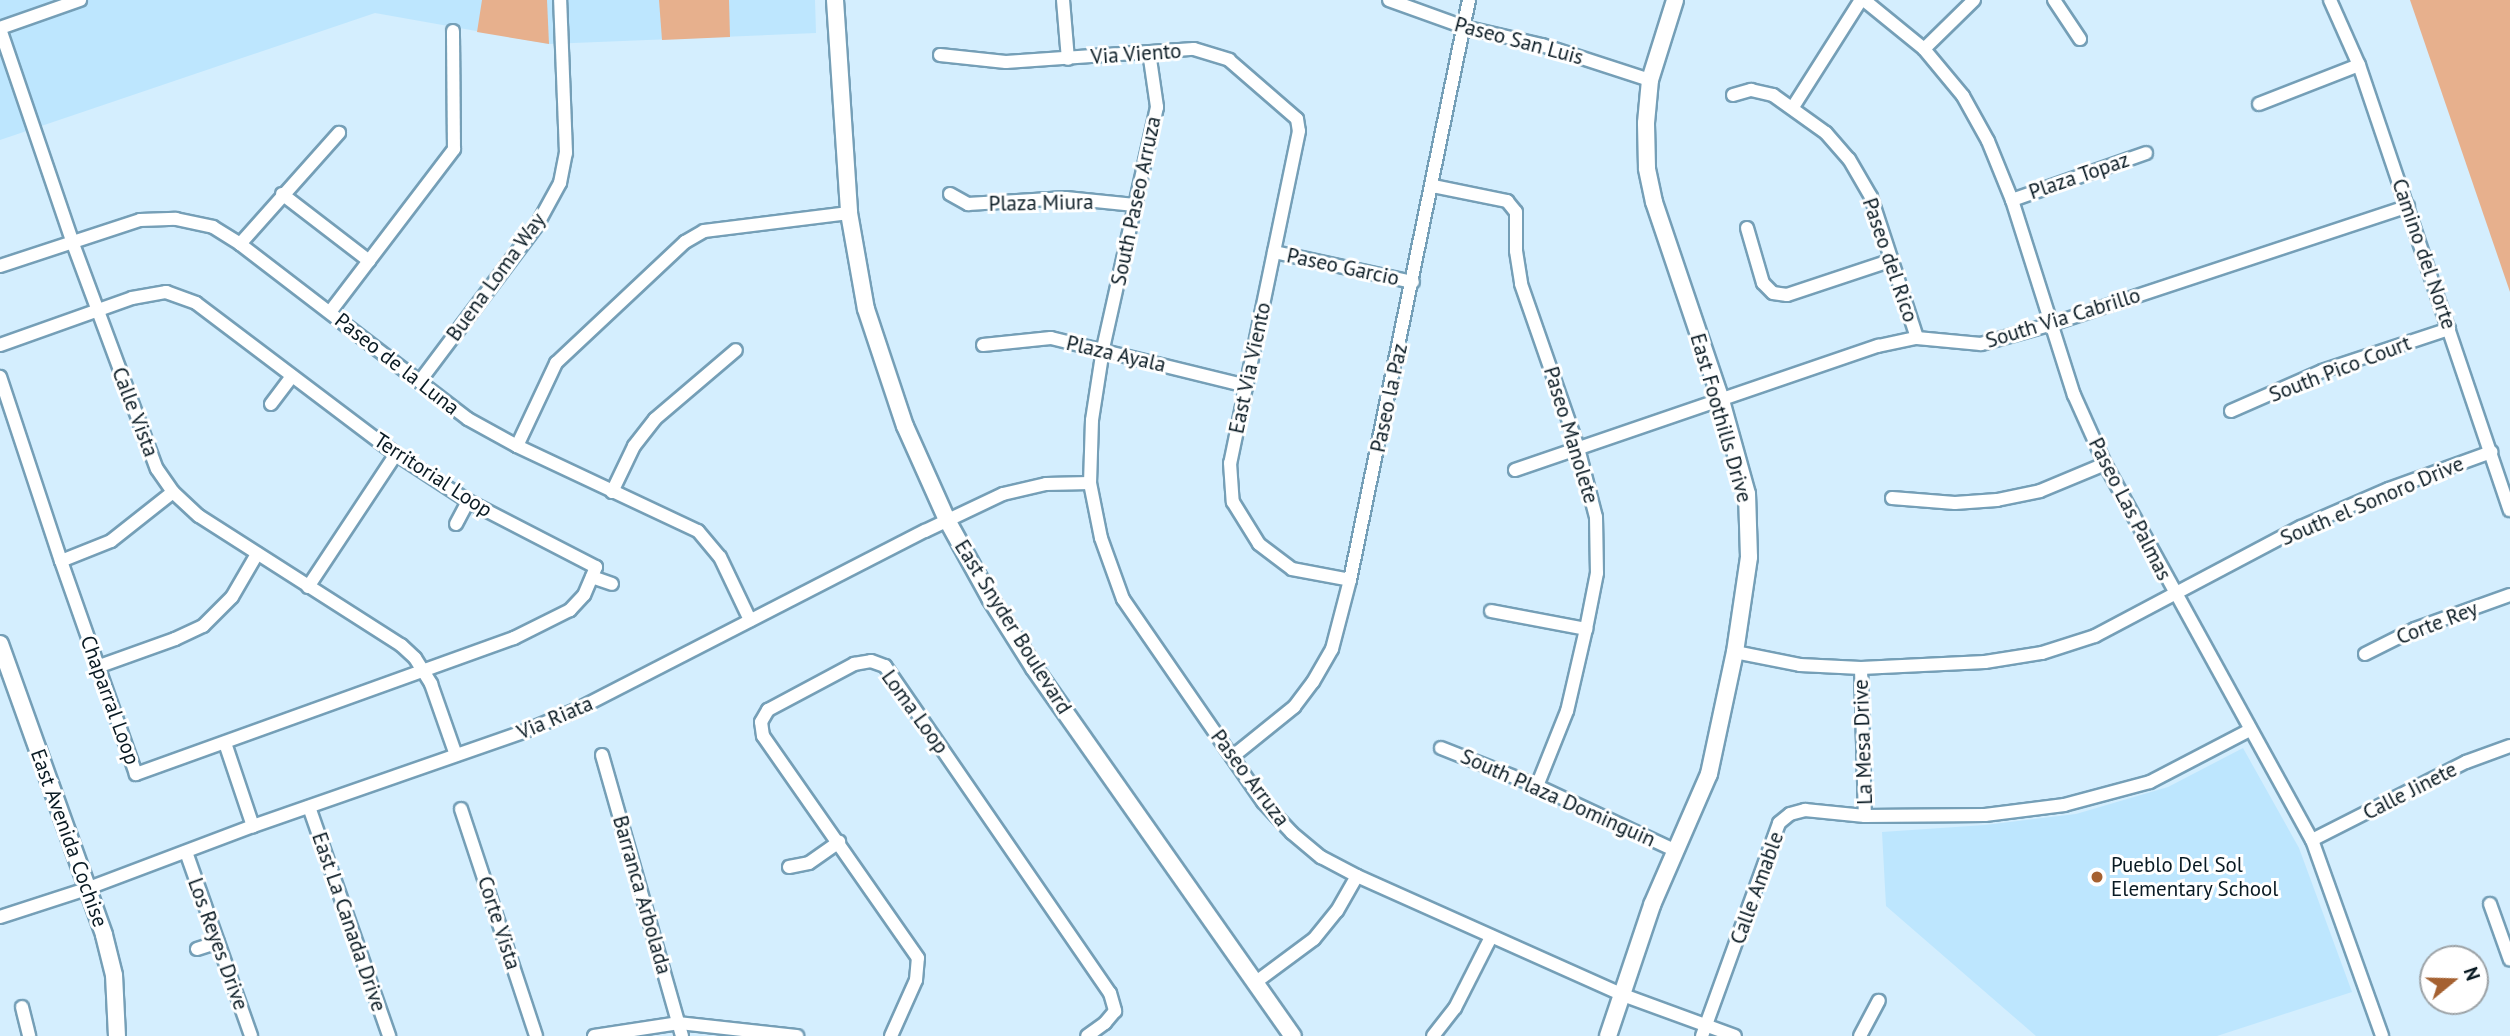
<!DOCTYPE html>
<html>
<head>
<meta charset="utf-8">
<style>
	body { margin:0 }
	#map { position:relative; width:2510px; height:1036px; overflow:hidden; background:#d4eefe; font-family:"PT Sans",sans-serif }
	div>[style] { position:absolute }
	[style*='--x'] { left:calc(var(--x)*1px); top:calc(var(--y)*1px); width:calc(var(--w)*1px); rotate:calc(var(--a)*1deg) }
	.built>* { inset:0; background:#bde6fe }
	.green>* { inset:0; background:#e7b08d }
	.roads { filter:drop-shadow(2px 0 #759fb7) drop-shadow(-2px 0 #759fb7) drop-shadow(0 2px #759fb7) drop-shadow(0 -2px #759fb7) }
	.minor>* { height:12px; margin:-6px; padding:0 6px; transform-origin:6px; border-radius:6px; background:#fff }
	.tertiary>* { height:16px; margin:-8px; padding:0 8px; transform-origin:8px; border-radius:8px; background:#fff }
	.dots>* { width:19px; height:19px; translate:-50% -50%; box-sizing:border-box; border:4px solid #fff; border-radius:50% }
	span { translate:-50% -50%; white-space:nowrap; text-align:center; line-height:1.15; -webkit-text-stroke:6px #fff; paint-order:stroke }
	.street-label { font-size:21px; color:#091a23 }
	.poi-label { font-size:21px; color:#091a23 }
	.left { translate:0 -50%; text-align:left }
	.north { position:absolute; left:2419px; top:945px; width:70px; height:70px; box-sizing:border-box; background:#fff; border:2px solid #9da3a7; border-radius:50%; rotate:71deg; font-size:19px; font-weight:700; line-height:28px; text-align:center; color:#091a23 }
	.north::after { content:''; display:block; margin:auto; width:24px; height:32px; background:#a56131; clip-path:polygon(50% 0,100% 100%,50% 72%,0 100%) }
</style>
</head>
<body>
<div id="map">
	<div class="built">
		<div style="clip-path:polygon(0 0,815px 0,816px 33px,549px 44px,375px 13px,0 140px)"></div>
		<div style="clip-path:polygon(2243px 748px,2299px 848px,2352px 992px,2217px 1036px,2036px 1036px,1886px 906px,1882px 832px,1985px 825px,2076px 814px,2168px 787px)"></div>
	</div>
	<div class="green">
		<div style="clip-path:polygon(482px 0,547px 0,549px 44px,477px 32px)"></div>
		<div style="clip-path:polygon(659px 0,729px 0,730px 37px,662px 40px)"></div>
		<div style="clip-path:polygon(2410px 0,2510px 0,2510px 292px)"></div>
	</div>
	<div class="roads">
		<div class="minor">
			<div style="--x:1063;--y:0;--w:59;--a:85.2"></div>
			<div style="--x:1389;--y:0;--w:80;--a:19.8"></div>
			<div style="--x:1464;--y:27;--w:80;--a:13"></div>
			<div style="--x:1542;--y:45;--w:114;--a:18"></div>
			<div style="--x:1864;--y:0;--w:77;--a:39.2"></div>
			<div style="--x:1924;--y:49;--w:61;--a:50.3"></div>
			<div style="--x:1963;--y:96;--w:51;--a:60.9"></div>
			<div style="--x:1988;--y:141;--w:64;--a:67.9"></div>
			<div style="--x:2012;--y:200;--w:205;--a:72.4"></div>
			<div style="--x:2074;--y:395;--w:76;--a:65.8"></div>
			<div style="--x:2105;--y:464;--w:429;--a:61.2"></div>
			<div style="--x:2312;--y:840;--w:208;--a:70.3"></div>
			<div style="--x:2054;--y:0;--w:47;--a:56.3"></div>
			<div style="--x:2330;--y:0;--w:71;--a:66"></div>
			<div style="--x:2359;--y:65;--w:470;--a:71.3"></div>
			<div style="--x:0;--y:28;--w:85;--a:-19.3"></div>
			<div style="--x:0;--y:29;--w:224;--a:71.2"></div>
			<div style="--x:72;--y:241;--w:243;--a:69.6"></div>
			<div style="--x:157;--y:469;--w:28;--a:55"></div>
			<div style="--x:173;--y:492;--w:35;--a:43"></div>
			<div style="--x:199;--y:516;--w:240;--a:32.6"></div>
			<div style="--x:401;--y:645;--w:19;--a:43"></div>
			<div style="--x:415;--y:658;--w:31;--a:58"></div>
			<div style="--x:431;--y:684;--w:75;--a:70.6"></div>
			<div style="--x:1924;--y:49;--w:70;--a:-44.4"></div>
			<div style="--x:1149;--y:52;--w:56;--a:81.7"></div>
			<div style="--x:1157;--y:107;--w:248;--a:102.6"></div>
			<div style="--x:1103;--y:349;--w:72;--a:98.8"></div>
			<div style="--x:1092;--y:420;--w:63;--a:91.8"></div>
			<div style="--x:1090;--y:483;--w:56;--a:78.7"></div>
			<div style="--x:1101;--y:538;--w:65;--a:70.2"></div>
			<div style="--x:1123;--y:599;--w:247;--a:55.4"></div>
			<div style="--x:1263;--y:802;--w:42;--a:46.9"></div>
			<div style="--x:1292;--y:833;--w:38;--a:40"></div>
			<div style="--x:1321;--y:857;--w:41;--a:27.8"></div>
			<div style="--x:1357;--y:876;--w:291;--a:24.1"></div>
			<div style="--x:1623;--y:995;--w:119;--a:20.1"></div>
			<div style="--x:940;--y:55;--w:66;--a:6.1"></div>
			<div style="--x:1006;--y:62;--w:188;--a:-4"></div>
			<div style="--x:1194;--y:49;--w:37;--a:17"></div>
			<div style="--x:1229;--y:60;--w:90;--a:40.9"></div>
			<div style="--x:1297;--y:119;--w:12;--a:81"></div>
			<div style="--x:1299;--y:131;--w:339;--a:101.7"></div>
			<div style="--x:1230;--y:463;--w:39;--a:86"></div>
			<div style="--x:1233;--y:502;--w:49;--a:58.2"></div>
			<div style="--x:1259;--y:544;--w:41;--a:37.1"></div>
			<div style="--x:1292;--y:569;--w:59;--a:10.7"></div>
			<div style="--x:1733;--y:95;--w:19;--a:-16"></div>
			<div style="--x:1751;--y:90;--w:23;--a:13"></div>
			<div style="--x:1773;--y:95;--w:65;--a:35.6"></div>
			<div style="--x:1826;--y:133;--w:35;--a:49"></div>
			<div style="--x:1849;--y:159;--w:44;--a:59.9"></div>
			<div style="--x:1871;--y:197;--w:148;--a:71.9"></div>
			<div style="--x:2259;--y:104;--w:107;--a:-21.3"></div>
			<div style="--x:1793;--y:107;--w:127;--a:-57.6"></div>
			<div style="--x:1433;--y:186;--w:76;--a:11.5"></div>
			<div style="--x:1507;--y:201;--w:14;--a:51"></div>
			<div style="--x:1516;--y:212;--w:39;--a:90"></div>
			<div style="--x:1516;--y:251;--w:33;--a:81"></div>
			<div style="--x:1521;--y:284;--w:174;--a:70.8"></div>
			<div style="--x:1578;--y:448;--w:71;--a:75.4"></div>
			<div style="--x:1596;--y:517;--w:56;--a:89"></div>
			<div style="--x:1597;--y:573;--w:57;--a:101.1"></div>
			<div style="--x:1586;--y:629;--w:84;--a:103"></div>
			<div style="--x:1567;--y:711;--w:81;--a:111.8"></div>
			<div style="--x:282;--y:194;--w:110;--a:37.6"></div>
			<div style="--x:950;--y:194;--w:21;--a:29"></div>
			<div style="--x:968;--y:204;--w:98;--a:-3.5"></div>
			<div style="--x:1066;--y:198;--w:69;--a:5.8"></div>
			<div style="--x:2012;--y:200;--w:142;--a:-19.3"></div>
			<div style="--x:1747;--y:228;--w:57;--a:73.8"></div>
			<div style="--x:1763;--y:283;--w:14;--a:45"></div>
			<div style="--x:1773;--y:293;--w:14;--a:8"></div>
			<div style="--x:1787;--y:295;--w:111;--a:-18.4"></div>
			<div style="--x:240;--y:244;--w:149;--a:-48.3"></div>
			<div style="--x:1274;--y:252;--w:142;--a:12.2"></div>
			<div style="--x:0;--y:266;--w:147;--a:-18.2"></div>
			<div style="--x:140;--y:220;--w:36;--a:-2"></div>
			<div style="--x:176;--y:219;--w:38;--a:12"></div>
			<div style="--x:213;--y:227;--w:32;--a:32"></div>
			<div style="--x:240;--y:244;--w:287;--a:37.5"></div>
			<div style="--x:468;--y:419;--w:56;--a:28.9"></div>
			<div style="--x:517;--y:446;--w:200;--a:25.2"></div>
			<div style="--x:698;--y:531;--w:34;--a:50"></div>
			<div style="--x:720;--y:557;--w:70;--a:64.5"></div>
			<div style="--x:330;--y:312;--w:205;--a:-52.7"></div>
			<div style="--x:454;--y:149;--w:118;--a:-90.5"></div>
			<div style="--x:0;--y:345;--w:140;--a:-19.6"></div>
			<div style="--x:132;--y:298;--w:35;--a:-10"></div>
			<div style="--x:166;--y:292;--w:32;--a:20"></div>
			<div style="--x:196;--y:303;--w:251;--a:37.1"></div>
			<div style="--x:396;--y:454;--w:86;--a:33.1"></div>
			<div style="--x:468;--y:501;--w:144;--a:27.3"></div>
			<div style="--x:596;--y:567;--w:30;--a:113"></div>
			<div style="--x:584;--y:595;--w:21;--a:133"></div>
			<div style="--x:570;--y:610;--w:63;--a:153.4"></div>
			<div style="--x:514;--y:638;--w:402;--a:160.2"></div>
			<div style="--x:136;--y:774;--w:226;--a:-109.4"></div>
			<div style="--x:61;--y:561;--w:194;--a:-108.3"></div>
			<div style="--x:983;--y:345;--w:68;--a:-5.9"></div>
			<div style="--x:1051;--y:338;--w:201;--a:13.8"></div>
			<div style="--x:420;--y:381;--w:195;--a:-53.1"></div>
			<div style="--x:537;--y:225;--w:48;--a:-61.3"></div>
			<div style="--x:560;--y:183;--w:31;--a:-79"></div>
			<div style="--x:566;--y:153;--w:153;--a:-92.2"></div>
			<div style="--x:271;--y:404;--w:35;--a:-53"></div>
			<div style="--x:2231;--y:411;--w:99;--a:-23.7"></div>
			<div style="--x:2322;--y:371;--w:134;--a:-18.3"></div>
			<div style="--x:517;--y:446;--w:92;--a:-64.8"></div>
			<div style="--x:556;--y:363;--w:177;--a:-43.2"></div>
			<div style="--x:685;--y:242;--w:22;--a:-30"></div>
			<div style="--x:704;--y:231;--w:146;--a:-7.1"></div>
			<div style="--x:1515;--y:470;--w:384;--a:-18.9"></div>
			<div style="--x:1878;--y:346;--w:40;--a:-12"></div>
			<div style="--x:1917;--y:338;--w:64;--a:5.4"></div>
			<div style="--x:1981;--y:344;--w:74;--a:-15.7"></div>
			<div style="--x:2052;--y:324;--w:375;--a:-18.3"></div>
			<div style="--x:612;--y:492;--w:51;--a:-64.4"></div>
			<div style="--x:634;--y:446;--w:34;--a:-52"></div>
			<div style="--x:655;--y:419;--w:106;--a:-40.4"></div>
			<div style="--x:1892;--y:498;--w:63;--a:4.5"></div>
			<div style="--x:1955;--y:503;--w:42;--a:-4.1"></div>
			<div style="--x:1997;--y:500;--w:44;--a:-11.8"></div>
			<div style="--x:2040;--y:491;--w:70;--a:-22.6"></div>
			<div style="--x:456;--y:524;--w:26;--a:-62"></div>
			<div style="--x:61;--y:561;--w:54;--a:-21.8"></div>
			<div style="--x:111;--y:541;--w:79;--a:-38.3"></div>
			<div style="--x:592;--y:577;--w:21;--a:19"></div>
			<div style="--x:308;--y:587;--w:159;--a:-56.5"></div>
			<div style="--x:1491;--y:611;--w:97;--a:10.7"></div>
			<div style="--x:1735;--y:652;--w:66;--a:11.3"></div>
			<div style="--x:1800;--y:665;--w:61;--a:2.8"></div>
			<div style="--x:1861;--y:668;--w:124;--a:-2.8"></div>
			<div style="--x:1985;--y:662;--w:58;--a:-9"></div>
			<div style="--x:2042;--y:653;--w:56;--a:-17.8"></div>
			<div style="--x:2095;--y:636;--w:233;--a:-27.9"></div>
			<div style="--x:2301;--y:527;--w:96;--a:-23.4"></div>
			<div style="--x:2389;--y:489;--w:109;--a:-19.9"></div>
			<div style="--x:2365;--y:654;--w:56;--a:-26.6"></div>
			<div style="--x:2415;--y:629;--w:101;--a:-19.7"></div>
			<div style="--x:97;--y:667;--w:83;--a:-19.7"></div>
			<div style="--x:175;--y:639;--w:31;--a:-25"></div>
			<div style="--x:203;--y:626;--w:41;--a:-45"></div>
			<div style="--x:232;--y:597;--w:50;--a:-59.8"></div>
			<div style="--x:1861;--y:668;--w:148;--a:88.5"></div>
			<div style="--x:225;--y:743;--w:88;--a:71.4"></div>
			<div style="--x:1441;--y:748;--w:103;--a:21.6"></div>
			<div style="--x:1537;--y:786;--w:151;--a:25"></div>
			<div style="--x:602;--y:755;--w:292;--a:74.1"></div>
			<div style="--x:1232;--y:757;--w:80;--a:-38.9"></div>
			<div style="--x:1294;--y:707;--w:31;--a:-53"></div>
			<div style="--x:1313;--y:682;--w:38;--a:-60"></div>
			<div style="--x:1332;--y:649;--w:71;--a:-75.4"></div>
			<div style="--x:1350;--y:580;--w:592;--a:-78.41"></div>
			<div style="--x:309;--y:807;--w:243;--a:70.7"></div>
			<div style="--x:461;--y:809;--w:239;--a:71.7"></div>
			<div style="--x:2312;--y:840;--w:173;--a:-26.9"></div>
			<div style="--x:2466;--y:762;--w:47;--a:-20"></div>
			<div style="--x:186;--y:852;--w:195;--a:70.5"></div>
			<div style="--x:789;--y:867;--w:20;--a:-11"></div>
			<div style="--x:809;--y:863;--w:37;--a:-35"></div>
			<div style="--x:2490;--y:904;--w:59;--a:70.3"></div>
			<div style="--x:0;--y:917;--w:90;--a:-18"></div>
			<div style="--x:86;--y:889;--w:178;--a:-20.7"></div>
			<div style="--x:253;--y:826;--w:286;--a:-19.2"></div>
			<div style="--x:523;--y:732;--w:57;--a:-22.5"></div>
			<div style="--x:576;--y:710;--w:392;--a:-27.2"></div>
			<div style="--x:925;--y:531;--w:86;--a:-25.4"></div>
			<div style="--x:1003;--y:494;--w:44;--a:-13.1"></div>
			<div style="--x:1046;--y:484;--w:44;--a:-1.3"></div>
			<div style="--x:197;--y:949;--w:22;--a:-18"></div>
			<div style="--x:1256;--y:982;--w:72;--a:-36.6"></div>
			<div style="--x:1314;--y:939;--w:36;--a:-51"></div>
			<div style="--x:1337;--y:911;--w:40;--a:-60.3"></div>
			<div style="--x:22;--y:1007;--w:30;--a:76"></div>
			<div style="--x:594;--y:1036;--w:86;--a:-8.7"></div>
			<div style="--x:679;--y:1023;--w:119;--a:6.3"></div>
			<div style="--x:891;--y:1036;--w:61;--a:-65.9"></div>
			<div style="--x:916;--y:980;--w:22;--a:-85"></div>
			<div style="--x:918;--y:958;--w:271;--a:-124.9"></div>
			<div style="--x:763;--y:736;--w:14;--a:-98"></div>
			<div style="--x:761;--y:722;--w:14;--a:-60"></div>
			<div style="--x:768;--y:710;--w:98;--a:-28.1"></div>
			<div style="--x:854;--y:664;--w:17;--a:-10"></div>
			<div style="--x:871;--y:661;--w:15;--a:20"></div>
			<div style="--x:885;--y:666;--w:397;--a:55.5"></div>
			<div style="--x:1110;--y:993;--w:19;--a:74"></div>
			<div style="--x:1115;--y:1011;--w:16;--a:130"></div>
			<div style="--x:1105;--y:1023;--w:22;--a:144"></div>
			<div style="--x:1433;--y:1036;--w:36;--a:-52"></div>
			<div style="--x:1455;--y:1008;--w:80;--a:-63.1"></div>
			<div style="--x:1702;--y:1036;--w:226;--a:-70.1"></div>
			<div style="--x:1779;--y:823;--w:14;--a:-39"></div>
			<div style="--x:1790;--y:814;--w:16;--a:-15"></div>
			<div style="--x:1805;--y:810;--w:60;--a:5.7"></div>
			<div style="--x:1865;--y:816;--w:120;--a:-0.5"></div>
			<div style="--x:1985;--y:815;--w:80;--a:-7.2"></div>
			<div style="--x:2064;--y:805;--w:89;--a:-15"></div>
			<div style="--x:2150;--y:782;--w:113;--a:-27.5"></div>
			<div style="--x:1860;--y:1036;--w:40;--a:-62"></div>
		</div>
		<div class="tertiary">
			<div style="--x:835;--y:0;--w:213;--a:86.2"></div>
			<div style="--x:849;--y:213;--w:97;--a:80"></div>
			<div style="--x:866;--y:309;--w:123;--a:71.6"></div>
			<div style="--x:905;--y:426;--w:103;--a:65.9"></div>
			<div style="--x:947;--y:520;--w:89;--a:61.1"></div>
			<div style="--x:990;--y:598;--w:83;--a:57.8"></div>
			<div style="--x:1034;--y:668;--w:450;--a:54.9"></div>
			<div style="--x:0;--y:644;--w:309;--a:70.3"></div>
			<div style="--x:104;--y:935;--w:41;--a:76"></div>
			<div style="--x:114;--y:975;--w:61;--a:87.2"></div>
			<div style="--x:1608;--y:1036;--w:138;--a:-71.4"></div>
			<div style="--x:1652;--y:905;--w:143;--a:-66.5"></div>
			<div style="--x:1709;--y:774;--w:125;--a:-78"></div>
			<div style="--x:1735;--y:652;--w:96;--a:-81.6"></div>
			<div style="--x:1749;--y:557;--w:63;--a:-91.8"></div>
			<div style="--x:1747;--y:494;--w:98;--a:-105.5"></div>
			<div style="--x:1721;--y:400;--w:209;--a:-108.7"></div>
			<div style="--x:1654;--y:202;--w:35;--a:-102"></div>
			<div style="--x:1647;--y:168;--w:45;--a:-91.3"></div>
			<div style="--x:1646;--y:123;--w:43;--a:-84.7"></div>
			<div style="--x:1650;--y:80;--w:84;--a:-72.6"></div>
		</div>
	</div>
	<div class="dots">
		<div style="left:2097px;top:877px;background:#a56131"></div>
	</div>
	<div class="street-label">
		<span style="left:1519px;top:41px;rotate:15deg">Paseo San Luis</span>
		<span style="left:1136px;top:54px;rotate:-4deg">Via Viento</span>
		<span style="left:2079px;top:176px;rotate:-19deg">Plaza Topaz</span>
		<span style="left:1136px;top:201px;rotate:-78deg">South Paseo Arruza</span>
		<span style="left:1041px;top:203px;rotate:-1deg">Plaza Miura</span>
		<span style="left:2424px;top:254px;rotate:71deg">Camino del Norte</span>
		<span style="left:1890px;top:260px;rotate:71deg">Paseo del Rico</span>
		<span style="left:1343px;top:267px;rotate:12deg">Paseo Garcio</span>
		<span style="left:496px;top:277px;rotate:-54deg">Buena Loma Way</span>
		<span style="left:2063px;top:318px;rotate:-17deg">South Via Cabrillo</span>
		<span style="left:1116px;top:354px;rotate:13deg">Plaza Ayala</span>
		<span style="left:397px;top:364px;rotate:38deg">Paseo de la Luna</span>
		<span style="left:1250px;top:368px;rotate:-78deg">East Via Viento</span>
		<span style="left:2340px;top:369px;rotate:-21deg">South Pico Court</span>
		<span style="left:1389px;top:398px;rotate:-78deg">Paseo la Paz</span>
		<span style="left:135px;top:412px;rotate:69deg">Calle Vista</span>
		<span style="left:1721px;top:418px;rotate:74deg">East Foothills Drive</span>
		<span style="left:1571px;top:435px;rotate:73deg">Paseo Manolete</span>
		<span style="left:433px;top:475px;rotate:33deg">Territorial Loop</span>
		<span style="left:2372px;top:501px;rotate:-23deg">South el Sonoro Drive</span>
		<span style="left:2130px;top:509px;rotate:63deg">Paseo Las Palmas</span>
		<span style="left:2437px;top:623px;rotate:-21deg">Corte Rey</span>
		<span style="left:1013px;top:627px;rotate:58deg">East Snyder Boulevard</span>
		<span style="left:110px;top:700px;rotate:70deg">Chaparral Loop</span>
		<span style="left:915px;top:712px;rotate:54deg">Loma Loop</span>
		<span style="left:555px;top:718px;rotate:-23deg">Via Riata</span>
		<span style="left:1863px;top:742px;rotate:-92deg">La Mesa Drive</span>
		<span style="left:1250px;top:778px;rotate:53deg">Paseo Arruza</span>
		<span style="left:2410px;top:791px;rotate:-27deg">Calle Jinete</span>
		<span style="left:1558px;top:798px;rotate:24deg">South Plaza Dominguin</span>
		<span style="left:69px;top:838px;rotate:70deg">East Avenida Cochise</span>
		<span style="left:1757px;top:888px;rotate:-70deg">Calle Amable</span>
		<span style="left:642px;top:895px;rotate:74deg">Barranca Arbolada</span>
		<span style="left:349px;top:922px;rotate:71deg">East La Canada Drive</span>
		<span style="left:499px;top:923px;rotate:72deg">Corte Vista</span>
		<span style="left:218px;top:944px;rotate:70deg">Los Reyes Drive</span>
	</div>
	<div class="poi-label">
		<span class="left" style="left:2111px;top:877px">Pueblo Del Sol<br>Elementary School</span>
	</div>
	<div class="north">N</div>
</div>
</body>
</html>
